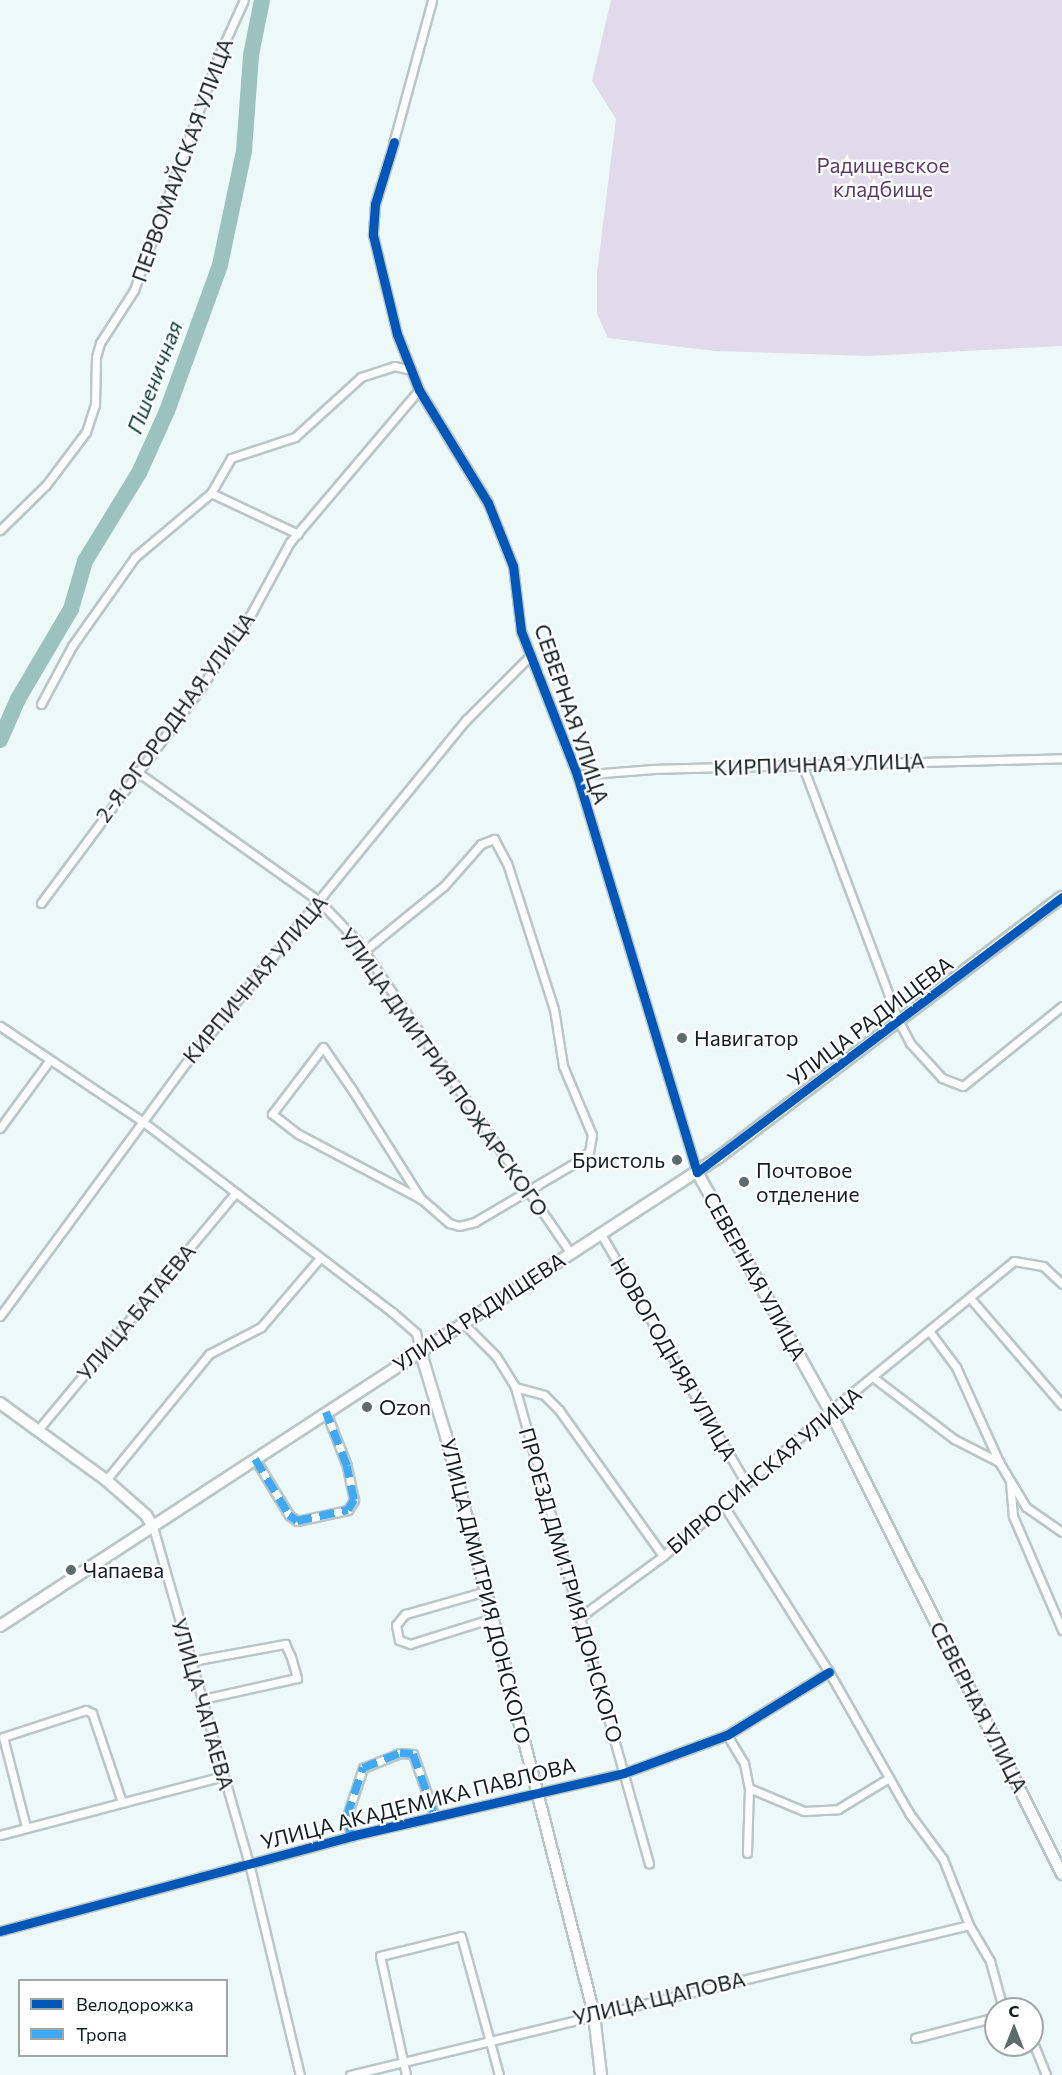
<!DOCTYPE html>
<html>
<head>
<meta charset="utf-8">
<style>
	body { margin:0 }
	#map { position:relative; width:1062px; height:2075px; overflow:hidden; background:#edf9f9; font-family:Commissioner,sans-serif }
	div>[style] { position:absolute }
	[style*='--x'] { left:calc(var(--x)*1px); top:calc(var(--y)*1px); width:calc(var(--w)*1px); rotate:calc(var(--a)*1deg) }
	.green>* { inset:0; background:#e0daea }
	.river>* { height:16px; margin:-8px; padding:0 8px; transform-origin:8px; border-radius:8px; background:#9cc2c0 }
	.roads { filter:drop-shadow(2px 0 #bac6c6) drop-shadow(-2px 0 #bac6c6) drop-shadow(0 2px #bac6c6) drop-shadow(0 -2px #bac6c6) }
	.street>* { height:7px; margin:-3.5px; padding:0 3.5px; transform-origin:3.5px; border-radius:3.5px; background:#fcfefe }
	.secondary>* { height:10px; margin:-5px; padding:0 5px; transform-origin:5px; border-radius:5px; background:#fcfefe }
	.quiet>* { height:8px; margin-top:-4px; transform-origin:0; background:repeating-linear-gradient(90deg,#3fa9f5 0 15px,transparent 0 23px) }
	.cycleway>* { height:9px; margin:-4.5px; padding:0 4.5px; transform-origin:4.5px; border-radius:4.5px; background:#0057b8 }
	.dots>* { width:16px; height:16px; translate:-50% -50%; box-sizing:border-box; border:3px solid #fff; border-radius:50% }
	span { translate:-50% -50%; white-space:nowrap; text-align:center; line-height:1.15; -webkit-text-stroke:4.5px #fff; paint-order:stroke }
	.street-label { font-size:21px; color:#111f1f }
	.park-label { font-size:21px; color:#5d3c68 }
	.poi-label { font-size:21px; color:#111f1f }
	.left { translate:0 -50%; text-align:left }
	.right { translate:-100% -50%; text-align:right }
	.water-label { font-size:22px; color:#12403f; font-style:italic }
	.legend { position:absolute; left:18px; top:1979px; width:210px; height:78px; box-sizing:border-box; background:#fff; border:2px solid #a0a5a5; margin:0; padding:8px 10px; list-style:none; font-size:18px; color:#111f1f }
	.legend li { display:flex; align-items:center; gap:12px; height:30px }
	.legend b { width:30px; border:2px solid #a0a5a5 }
	.north { position:absolute; left:984px; top:1997px; width:60px; height:60px; box-sizing:border-box; background:#fff; border:2px solid #a0a5a5; border-radius:50%; rotate:0deg; font-size:16px; font-weight:700; line-height:24px; text-align:center; color:#111f1f }
	.north::after { content:''; display:block; margin:auto; width:21px; height:27px; background:#5e6b6b; clip-path:polygon(50% 0,100% 100%,50% 72%,0 100%) }
</style>
</head>
<body>
<div id="map">
	<div class="green">
		<div style="clip-path:polygon(611px 0,1062px 0,1062px 346px,867px 356px,715px 351px,608px 338px,597px 314px,597px 273px,616px 119px,592px 81px)"></div>
	</div>
	<div class="river">
		<div style="--x:0;--y:740;--w:45;--a:-66.3"></div>
		<div style="--x:18;--y:699;--w:104;--a:-59.5"></div>
		<div style="--x:71;--y:609;--w:50;--a:-73.7"></div>
		<div style="--x:85;--y:561;--w:103;--a:-58.5"></div>
		<div style="--x:139;--y:473;--w:68;--a:-65.7"></div>
		<div style="--x:167;--y:411;--w:155;--a:-70"></div>
		<div style="--x:220;--y:265;--w:116;--a:-78.1"></div>
		<div style="--x:244;--y:151;--w:96;--a:-85.8"></div>
		<div style="--x:251;--y:55;--w:56;--a:-78.7"></div>
	</div>
	<div class="roads">
		<div class="street">
			<div style="--x:394;--y:142;--w:65;--a:107"></div>
			<div style="--x:375;--y:204;--w:31;--a:94"></div>
			<div style="--x:373;--y:235;--w:102;--a:76.4"></div>
			<div style="--x:397;--y:334;--w:60;--a:68.6"></div>
			<div style="--x:419;--y:390;--w:132;--a:58.6"></div>
			<div style="--x:488;--y:503;--w:68;--a:68.4"></div>
			<div style="--x:513;--y:566;--w:65;--a:83"></div>
			<div style="--x:521;--y:631;--w:155;--a:68.7"></div>
			<div style="--x:577;--y:775;--w:415;--a:73.2"></div>
			<div style="--x:393;--y:144;--w:149;--a:-74.8"></div>
			<div style="--x:211;--y:493;--w:96;--a:25.2"></div>
			<div style="--x:0;--y:530;--w:64;--a:-44.4"></div>
			<div style="--x:46;--y:485;--w:66;--a:-53"></div>
			<div style="--x:86;--y:432;--w:28;--a:-72"></div>
			<div style="--x:95;--y:405;--w:48;--a:-88.8"></div>
			<div style="--x:96;--y:357;--w:15;--a:-74"></div>
			<div style="--x:100;--y:343;--w:63;--a:-57.3"></div>
			<div style="--x:134;--y:290;--w:250;--a:-70.1"></div>
			<div style="--x:219;--y:55;--w:60;--a:-65.6"></div>
			<div style="--x:41;--y:704;--w:66;--a:-61.9"></div>
			<div style="--x:72;--y:646;--w:109;--a:-54.7"></div>
			<div style="--x:135;--y:557;--w:99;--a:-40.1"></div>
			<div style="--x:211;--y:493;--w:40;--a:-60.3"></div>
			<div style="--x:231;--y:458;--w:67;--a:-18.2"></div>
			<div style="--x:295;--y:437;--w:89;--a:-42.3"></div>
			<div style="--x:361;--y:377;--w:35;--a:-18"></div>
			<div style="--x:394;--y:366;--w:17;--a:13"></div>
			<div style="--x:802;--y:764;--w:276;--a:69.4"></div>
			<div style="--x:899;--y:1022;--w:24;--a:62"></div>
			<div style="--x:910;--y:1043;--w:47;--a:47.6"></div>
			<div style="--x:942;--y:1078;--w:22;--a:21"></div>
			<div style="--x:963;--y:1086;--w:127;--a:-38.9"></div>
			<div style="--x:136;--y:771;--w:226;--a:35.4"></div>
			<div style="--x:320;--y:902;--w:54;--a:46.5"></div>
			<div style="--x:357;--y:941;--w:378;--a:55.6"></div>
			<div style="--x:577;--y:775;--w:77;--a:-4.5"></div>
			<div style="--x:654;--y:769;--w:408;--a:-1.5"></div>
			<div style="--x:41;--y:903;--w:258;--a:-53.4"></div>
			<div style="--x:195;--y:696;--w:102;--a:-55.8"></div>
			<div style="--x:252;--y:612;--w:80;--a:-61.5"></div>
			<div style="--x:290;--y:542;--w:199;--a:-49.7"></div>
			<div style="--x:364;--y:951;--w:103;--a:-39.1"></div>
			<div style="--x:444;--y:886;--w:56;--a:-48.6"></div>
			<div style="--x:481;--y:844;--w:14;--a:-21"></div>
			<div style="--x:494;--y:839;--w:27;--a:62"></div>
			<div style="--x:507;--y:863;--w:153;--a:72.2"></div>
			<div style="--x:554;--y:1009;--w:58;--a:81"></div>
			<div style="--x:563;--y:1066;--w:75;--a:67.2"></div>
			<div style="--x:592;--y:1135;--w:17;--a:100"></div>
			<div style="--x:589;--y:1152;--w:14;--a:141"></div>
			<div style="--x:578;--y:1161;--w:120;--a:149.4"></div>
			<div style="--x:475;--y:1222;--w:16;--a:166"></div>
			<div style="--x:459;--y:1226;--w:10;--a:-163"></div>
			<div style="--x:449;--y:1223;--w:37;--a:-139"></div>
			<div style="--x:0;--y:1026;--w:171;--a:33.8"></div>
			<div style="--x:142;--y:1121;--w:315;--a:37.4"></div>
			<div style="--x:392;--y:1312;--w:32;--a:41"></div>
			<div style="--x:416;--y:1333;--w:17;--a:77"></div>
			<div style="--x:323;--y:1047;--w:53;--a:55.7"></div>
			<div style="--x:353;--y:1091;--w:128;--a:57.8"></div>
			<div style="--x:421;--y:1199;--w:139;--a:-152.1"></div>
			<div style="--x:298;--y:1134;--w:33;--a:-142"></div>
			<div style="--x:272;--y:1114;--w:84;--a:-52.7"></div>
			<div style="--x:0;--y:1128;--w:83;--a:-53.8"></div>
			<div style="--x:601;--y:1234;--w:288;--a:59.8"></div>
			<div style="--x:970;--y:1298;--w:141;--a:49.3"></div>
			<div style="--x:0;--y:1316;--w:314;--a:-53.7"></div>
			<div style="--x:186;--y:1063;--w:443;--a:-50.8"></div>
			<div style="--x:466;--y:720;--w:89;--a:-45"></div>
			<div style="--x:462;--y:1322;--w:48;--a:45"></div>
			<div style="--x:496;--y:1356;--w:36;--a:58"></div>
			<div style="--x:515;--y:1387;--w:495;--a:74.3"></div>
			<div style="--x:930;--y:1332;--w:44;--a:53.4"></div>
			<div style="--x:956;--y:1367;--w:104;--a:65.6"></div>
			<div style="--x:999;--y:1462;--w:52;--a:59"></div>
			<div style="--x:1026;--y:1507;--w:44;--a:34.8"></div>
			<div style="--x:874;--y:1378;--w:101;--a:37.3"></div>
			<div style="--x:954;--y:1439;--w:51;--a:27.1"></div>
			<div style="--x:515;--y:1387;--w:30;--a:15"></div>
			<div style="--x:544;--y:1395;--w:21;--a:45"></div>
			<div style="--x:559;--y:1410;--w:179;--a:54.5"></div>
			<div style="--x:663;--y:1556;--w:221;--a:-41"></div>
			<div style="--x:830;--y:1411;--w:237;--a:-39.2"></div>
			<div style="--x:1014;--y:1261;--w:29;--a:10"></div>
			<div style="--x:1043;--y:1266;--w:26;--a:43"></div>
			<div style="--x:37;--y:1431;--w:310;--a:-50.2"></div>
			<div style="--x:255;--y:1459;--w:66;--a:58.7"></div>
			<div style="--x:289;--y:1515;--w:10;--a:37"></div>
			<div style="--x:297;--y:1521;--w:52;--a:-12.2"></div>
			<div style="--x:348;--y:1510;--w:12;--a:-59"></div>
			<div style="--x:354;--y:1500;--w:35;--a:-102"></div>
			<div style="--x:347;--y:1466;--w:58;--a:-111.3"></div>
			<div style="--x:106;--y:1480;--w:163;--a:-50.7"></div>
			<div style="--x:209;--y:1354;--w:59;--a:-27.4"></div>
			<div style="--x:261;--y:1327;--w:91;--a:-49.5"></div>
			<div style="--x:1010;--y:1482;--w:34;--a:85"></div>
			<div style="--x:1013;--y:1516;--w:124;--a:66.7"></div>
			<div style="--x:724;--y:1506;--w:196;--a:57.7"></div>
			<div style="--x:829;--y:1672;--w:162;--a:60.4"></div>
			<div style="--x:909;--y:1813;--w:57;--a:53.5"></div>
			<div style="--x:943;--y:1859;--w:71;--a:68.5"></div>
			<div style="--x:969;--y:1925;--w:42;--a:59.7"></div>
			<div style="--x:990;--y:1961;--w:50;--a:74.8"></div>
			<div style="--x:153;--y:1527;--w:349;--a:74.1"></div>
			<div style="--x:249;--y:1863;--w:218;--a:76.5"></div>
			<div style="--x:486;--y:1591;--w:84;--a:164.1"></div>
			<div style="--x:405;--y:1614;--w:14;--a:129"></div>
			<div style="--x:396;--y:1625;--w:15;--a:79"></div>
			<div style="--x:399;--y:1640;--w:12;--a:20"></div>
			<div style="--x:410;--y:1644;--w:87;--a:-17.4"></div>
			<div style="--x:580;--y:1617;--w:103;--a:-36.3"></div>
			<div style="--x:192;--y:1661;--w:95;--a:-10.4"></div>
			<div style="--x:285;--y:1644;--w:14;--a:65"></div>
			<div style="--x:291;--y:1657;--w:22;--a:74"></div>
			<div style="--x:297;--y:1678;--w:96;--a:167.4"></div>
			<div style="--x:727;--y:1735;--w:33;--a:59"></div>
			<div style="--x:744;--y:1763;--w:25;--a:79"></div>
			<div style="--x:749;--y:1788;--w:65;--a:91.8"></div>
			<div style="--x:749;--y:1788;--w:60;--a:22.7"></div>
			<div style="--x:804;--y:1811;--w:34;--a:-3"></div>
			<div style="--x:838;--y:1809;--w:60;--a:-31.3"></div>
			<div style="--x:26;--y:1827;--w:93;--a:-104.3"></div>
			<div style="--x:3;--y:1737;--w:87;--a:-18"></div>
			<div style="--x:86;--y:1710;--w:7;--a:27"></div>
			<div style="--x:92;--y:1713;--w:94;--a:71.4"></div>
			<div style="--x:0;--y:1835;--w:231;--a:-14.8"></div>
			<div style="--x:351;--y:1836;--w:20;--a:-101"></div>
			<div style="--x:347;--y:1816;--w:51;--a:-71.6"></div>
			<div style="--x:363;--y:1768;--w:40;--a:-22"></div>
			<div style="--x:400;--y:1753;--w:13;--a:4"></div>
			<div style="--x:413;--y:1754;--w:66;--a:70.5"></div>
			<div style="--x:0;--y:1931;--w:364;--a:-15.1"></div>
			<div style="--x:351;--y:1836;--w:280;--a:-13"></div>
			<div style="--x:624;--y:1773;--w:110;--a:-20.3"></div>
			<div style="--x:727;--y:1735;--w:120;--a:-31.7"></div>
			<div style="--x:915;--y:2038;--w:84;--a:-14.5"></div>
			<div style="--x:1032;--y:2040;--w:38;--a:68"></div>
			<div style="--x:350;--y:2075;--w:637;--a:-13.62"></div>
			<div style="--x:406;--y:2075;--w:122;--a:-102.3"></div>
			<div style="--x:380;--y:1956;--w:83;--a:-13.9"></div>
			<div style="--x:461;--y:1936;--w:144;--a:74.7"></div>
		</div>
		<div class="secondary">
			<div style="--x:697;--y:1172;--w:274;--a:60.9"></div>
			<div style="--x:830;--y:1411;--w:518;--a:63.39"></div>
			<div style="--x:420;--y:1350;--w:90;--a:73.2"></div>
			<div style="--x:446;--y:1436;--w:597;--a:75.64"></div>
			<div style="--x:594;--y:2014;--w:61;--a:83.5"></div>
			<div style="--x:0;--y:1403;--w:131;--a:36"></div>
			<div style="--x:106;--y:1480;--w:53;--a:41.2"></div>
			<div style="--x:146;--y:1515;--w:14;--a:60"></div>
			<div style="--x:0;--y:1626;--w:858;--a:-33.12"></div>
			<div style="--x:719;--y:1157;--w:430;--a:-37.2"></div>
		</div>
	</div>
	<div class="quiet">
		<div style="--x:255;--y:1459;--w:66;--a:58.7"></div>
		<div style="--x:289;--y:1515;--w:10;--a:37"></div>
		<div style="--x:297;--y:1521;--w:52;--a:-12.2"></div>
		<div style="--x:348;--y:1510;--w:12;--a:-59"></div>
		<div style="--x:354;--y:1500;--w:35;--a:-102"></div>
		<div style="--x:347;--y:1466;--w:58;--a:-111.3"></div>
		<div style="--x:351;--y:1836;--w:20;--a:-101"></div>
		<div style="--x:347;--y:1816;--w:51;--a:-71.6"></div>
		<div style="--x:363;--y:1768;--w:40;--a:-22"></div>
		<div style="--x:400;--y:1753;--w:13;--a:4"></div>
		<div style="--x:413;--y:1754;--w:66;--a:70.5"></div>
	</div>
	<div class="cycleway">
		<div style="--x:394;--y:142;--w:65;--a:107"></div>
		<div style="--x:375;--y:204;--w:31;--a:94"></div>
		<div style="--x:373;--y:235;--w:102;--a:76.4"></div>
		<div style="--x:397;--y:334;--w:60;--a:68.6"></div>
		<div style="--x:419;--y:390;--w:132;--a:58.6"></div>
		<div style="--x:488;--y:503;--w:68;--a:68.4"></div>
		<div style="--x:513;--y:566;--w:65;--a:83"></div>
		<div style="--x:521;--y:631;--w:155;--a:68.7"></div>
		<div style="--x:577;--y:775;--w:415;--a:73.2"></div>
		<div style="--x:697;--y:1172;--w:457;--a:-37"></div>
		<div style="--x:0;--y:1931;--w:364;--a:-15.1"></div>
		<div style="--x:351;--y:1836;--w:280;--a:-13"></div>
		<div style="--x:624;--y:1773;--w:110;--a:-20.3"></div>
		<div style="--x:727;--y:1735;--w:120;--a:-31.7"></div>
	</div>
	<div class="dots">
		<div style="left:682px;top:1038px;background:#5e6b6b"></div>
		<div style="left:677px;top:1160px;background:#5e6b6b"></div>
		<div style="left:744px;top:1182px;background:#5e6b6b"></div>
		<div style="left:367px;top:1407px;background:#5e6b6b"></div>
		<div style="left:71px;top:1570px;background:#5e6b6b"></div>
	</div>
	<div class="street-label">
		<span style="left:182px;top:160px;rotate:-70deg">ПЕРВОМАЙСКАЯ УЛИЦА</span>
		<span style="left:572px;top:714px;rotate:71deg">СЕВЕРНАЯ УЛИЦА</span>
		<span style="left:175px;top:717px;rotate:-54deg">2-Я ОГОРОДНАЯ УЛИЦА</span>
		<span style="left:819px;top:764px;rotate:-2deg">КИРПИЧНАЯ УЛИЦА</span>
		<span style="left:255px;top:979px;rotate:-50deg">КИРПИЧНАЯ УЛИЦА</span>
		<span style="left:870px;top:1021px;rotate:-37deg">УЛИЦА РАДИЩЕВА</span>
		<span style="left:444px;top:1072px;rotate:55deg">УЛИЦА ДМИТРИЯ ПОЖАРСКОГО</span>
		<span style="left:755px;top:1276px;rotate:61deg">СЕВЕРНАЯ УЛИЦА</span>
		<span style="left:136px;top:1312px;rotate:-50deg">УЛИЦА БАТАЕВА</span>
		<span style="left:479px;top:1312px;rotate:-33deg">УЛИЦА РАДИЩЕВА</span>
		<span style="left:674px;top:1359px;rotate:60deg">НОВОГОДНЯЯ УЛИЦА</span>
		<span style="left:764px;top:1470px;rotate:-40deg">БИРЮСИНСКАЯ УЛИЦА</span>
		<span style="left:571px;top:1585px;rotate:74deg">ПРОЕЗД ДМИТРИЯ ДОНСКОГО</span>
		<span style="left:486px;top:1591px;rotate:76deg">УЛИЦА ДМИТРИЯ ДОНСКОГО</span>
		<span style="left:203px;top:1704px;rotate:74deg">УЛИЦА ЧАПАЕВА</span>
		<span style="left:979px;top:1707px;rotate:63deg">СЕВЕРНАЯ УЛИЦА</span>
		<span style="left:418px;top:1803px;rotate:-14deg">УЛИЦА АКАДЕМИКА ПАВЛОВА</span>
		<span style="left:659px;top:1998px;rotate:-13deg">УЛИЦА ЩАПОВА</span>
	</div>
	<div class="park-label">
		<span style="left:883px;top:177px">Радищевское<br>кладбище</span>
	</div>
	<div class="poi-label">
		<span class="left" style="left:694px;top:1038px">Навигатор</span>
		<span class="right" style="left:665px;top:1160px">Бристоль</span>
		<span class="left" style="left:756px;top:1182px">Почтовое<br>отделение</span>
		<span class="left" style="left:379px;top:1407px">Ozon</span>
		<span class="left" style="left:83px;top:1570px">Чапаева</span>
	</div>
	<div class="water-label">
		<span style="left:154px;top:377px;rotate:-69deg">Пшеничная</span>
	</div>
	<ul class="legend">
	<li><b style="height:8px;background:#0057b8"></b>Велодорожка</li>
	<li><b style="height:8px;background:#3fa9f5"></b>Тропа</li>
	</ul>
	<div class="north">С</div>
</div>
</body>
</html>
